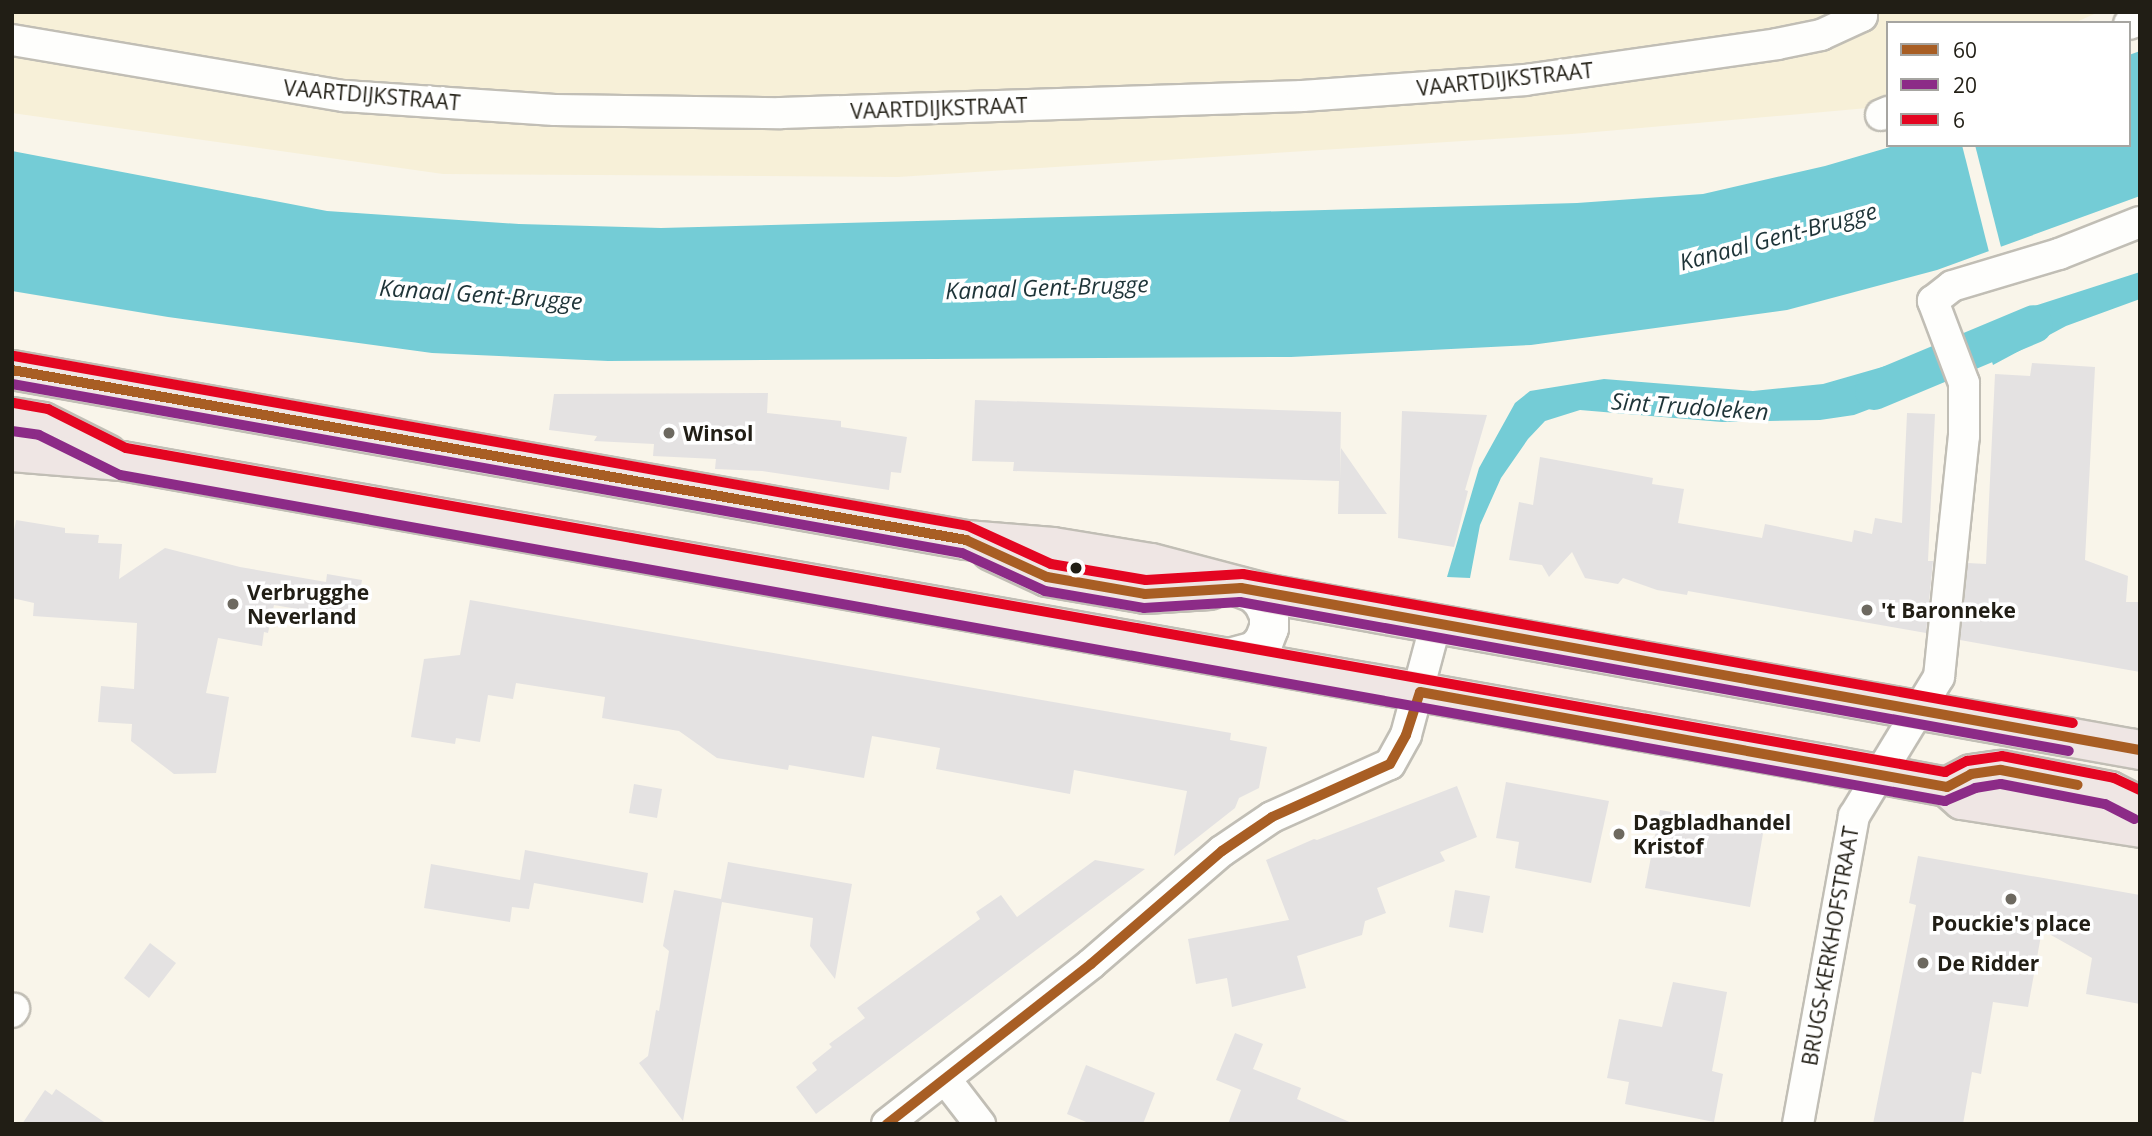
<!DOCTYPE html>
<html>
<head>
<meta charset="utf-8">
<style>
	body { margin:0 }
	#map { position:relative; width:2152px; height:1136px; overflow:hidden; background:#f9f5ea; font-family:"Open Sans",sans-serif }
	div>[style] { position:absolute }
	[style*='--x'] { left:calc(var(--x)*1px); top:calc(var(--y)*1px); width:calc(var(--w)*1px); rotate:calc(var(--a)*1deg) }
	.built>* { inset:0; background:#f7f0d8 }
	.water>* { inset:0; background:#74ccd6 }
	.pier>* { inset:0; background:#f9f5ea }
	.canal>* { height:38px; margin:-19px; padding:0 19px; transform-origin:19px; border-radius:19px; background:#74ccd6 }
	.building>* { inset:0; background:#e4e2e2 }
	.roads { filter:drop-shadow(2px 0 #c1beb5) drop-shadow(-2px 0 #c1beb5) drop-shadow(0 2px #c1beb5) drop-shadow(0 -2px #c1beb5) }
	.street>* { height:30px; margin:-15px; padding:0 15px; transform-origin:15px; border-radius:15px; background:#fefefc }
	.secondary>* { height:38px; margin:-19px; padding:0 19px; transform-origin:19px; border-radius:19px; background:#fefefc }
	.primary>* { height:38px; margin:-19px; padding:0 19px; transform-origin:19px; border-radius:19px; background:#efe6e4 }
	.bus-1>* { height:10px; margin:-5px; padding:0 5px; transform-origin:5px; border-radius:5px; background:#a85e24 }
	.bus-2>* { height:10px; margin:-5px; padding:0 5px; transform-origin:5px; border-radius:5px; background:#8c2b87 }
	.bus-3>* { height:10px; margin:-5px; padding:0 5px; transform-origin:5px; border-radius:5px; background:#e40521 }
	.dots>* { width:19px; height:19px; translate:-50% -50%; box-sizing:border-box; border:4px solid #fff; border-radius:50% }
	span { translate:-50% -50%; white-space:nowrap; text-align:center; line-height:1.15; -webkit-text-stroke:7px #fff; paint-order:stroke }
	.street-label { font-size:21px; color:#211e15 }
	.poi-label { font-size:21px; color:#211e15; font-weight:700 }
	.left { translate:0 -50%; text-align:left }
	.water-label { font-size:23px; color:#1e3438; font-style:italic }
	.frame { position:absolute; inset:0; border:14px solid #211e15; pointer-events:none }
	.legend { position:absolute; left:1886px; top:21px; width:245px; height:126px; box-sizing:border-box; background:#fff; border:2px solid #a6a5a1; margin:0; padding:9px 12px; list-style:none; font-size:21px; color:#211e15 }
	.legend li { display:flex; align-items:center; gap:14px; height:35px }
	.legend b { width:35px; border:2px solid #a6a5a1 }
</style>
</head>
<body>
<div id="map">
	<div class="built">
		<div style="clip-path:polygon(12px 12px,2099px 12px,2074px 23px,1888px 23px,1888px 100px,1868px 108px,1572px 134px,898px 177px,443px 174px,12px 113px)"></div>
	</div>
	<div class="water">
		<div style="clip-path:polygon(2140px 51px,2140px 196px,1937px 270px,1787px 310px,1531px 345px,1291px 357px,608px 361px,432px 353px,168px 317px,12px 291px,12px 151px,327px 211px,519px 224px,661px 228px,1577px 203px,1703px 194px,1825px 166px,1897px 145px,2129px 145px,2129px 55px)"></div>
		<div style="clip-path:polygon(2140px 272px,2140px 299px,2066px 326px,1993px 365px,1981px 327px,2013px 313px)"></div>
		<div style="clip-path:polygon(1917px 357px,1928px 387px,1854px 415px,1820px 420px,1722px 422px,1580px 410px,1545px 421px,1528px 439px,1501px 478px,1480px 525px,1470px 578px,1447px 577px,1479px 468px,1515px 403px,1530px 391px,1604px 379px,1753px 391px,1823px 384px)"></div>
	</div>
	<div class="pier">
		<div style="clip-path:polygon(1962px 145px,1975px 145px,2002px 251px,1990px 256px)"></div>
	</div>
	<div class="canal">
		<div style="--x:1874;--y:391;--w:173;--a:-22.7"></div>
	</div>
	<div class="building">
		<div style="clip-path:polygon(2032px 363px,2095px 367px,2085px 560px,2128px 576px,2126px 602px,2140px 602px,2140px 672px,1960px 640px,1968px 563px,1986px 564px,1995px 374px,2030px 376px)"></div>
		<div style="clip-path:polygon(768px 393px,767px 413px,841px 421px,841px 427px,907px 437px,901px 473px,891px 472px,889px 490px,762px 471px,715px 469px,716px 459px,653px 456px,654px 444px,594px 441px,597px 436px,549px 430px,554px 394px)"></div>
		<div style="clip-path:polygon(975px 400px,1341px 412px,1340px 479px,1341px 448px,1387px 514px,1338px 514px,1339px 481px,1013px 471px,1014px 462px,972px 461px)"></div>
		<div style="clip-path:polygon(1402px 411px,1487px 415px,1465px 490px,1468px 491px,1454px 547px,1398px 538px)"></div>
		<div style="clip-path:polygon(1907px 413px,1935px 414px,1928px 561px,1933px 561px,1926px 633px,1688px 591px,1687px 595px,1657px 590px,1623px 578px,1618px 584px,1585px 578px,1572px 552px,1549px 577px,1542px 565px,1509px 560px,1519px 502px,1533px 505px,1540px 457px,1653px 478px,1652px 484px,1684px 489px,1678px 523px,1762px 538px,1765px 524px,1852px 542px,1854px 530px,1872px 534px,1875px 518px,1902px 523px)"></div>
		<div style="clip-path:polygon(16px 520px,65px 528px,65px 533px,99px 535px,98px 543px,122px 544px,119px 579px,165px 548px,240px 567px,326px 582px,327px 574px,362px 580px,355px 619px,274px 605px,268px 633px,264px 632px,262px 646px,218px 638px,206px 693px,229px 697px,216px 773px,174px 774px,131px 741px,132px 724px,98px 722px,101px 686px,134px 689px,137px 623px,33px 616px,34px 603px,12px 598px,12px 541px)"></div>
		<div style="clip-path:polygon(470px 600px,1231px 733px,1230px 740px,1267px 747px,1259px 788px,1239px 798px,1235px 808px,1174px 856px,1187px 791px,1074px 770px,1070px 794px,936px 769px,940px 748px,872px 736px,864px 778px,789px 765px,788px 770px,717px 758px,679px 731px,602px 718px,605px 697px,516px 683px,513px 699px,488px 695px,480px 742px,456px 738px,455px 744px,411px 737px,424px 659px,460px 655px)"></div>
		<div style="clip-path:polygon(1506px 782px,1609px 801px,1591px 883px,1515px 868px,1519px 842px,1496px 838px)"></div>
		<div style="clip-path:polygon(634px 784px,662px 789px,657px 818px,629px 813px)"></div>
		<div style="clip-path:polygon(1457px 786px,1477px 837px,1440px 852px,1445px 861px,1377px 888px,1386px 913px,1365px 921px,1362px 935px,1297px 956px,1306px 988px,1232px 1007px,1227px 978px,1196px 984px,1188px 939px,1289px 920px,1266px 860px,1314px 839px,1317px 840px)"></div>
		<div style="clip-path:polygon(1660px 810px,1764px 828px,1750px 907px,1645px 888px)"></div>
		<div style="clip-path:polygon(525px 850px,648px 873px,643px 903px,534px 883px,529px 909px,512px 907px,510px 922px,424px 908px,431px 864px,520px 880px)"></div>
		<div style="clip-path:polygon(1918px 856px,2140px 895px,2140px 1004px,2086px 994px,2092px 958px,2042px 930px,2028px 1007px,1993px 1002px,1981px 1074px,1972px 1072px,1963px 1124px,1873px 1124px,1916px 905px,1909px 903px)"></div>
		<div style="clip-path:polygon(1095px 860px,1145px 869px,816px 1114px,796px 1087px,817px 1070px,812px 1063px,832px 1047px,829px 1044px,865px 1018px,857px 1008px,980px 919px,976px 912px,1001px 895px,1017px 917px)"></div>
		<div style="clip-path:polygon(728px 862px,852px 884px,835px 979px,810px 946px,813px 918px,722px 902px,683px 1121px,639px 1063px,648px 1056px,656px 1010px,659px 1011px,669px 951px,663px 946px,674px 890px,721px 899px)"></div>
		<div style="clip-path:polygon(1455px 890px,1490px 896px,1483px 933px,1449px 927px)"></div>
		<div style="clip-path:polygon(150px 943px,176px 963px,149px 998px,124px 978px)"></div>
		<div style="clip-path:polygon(1673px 982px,1727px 992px,1712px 1071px,1723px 1074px,1714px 1122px,1625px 1104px,1629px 1082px,1607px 1078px,1619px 1019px,1662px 1027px)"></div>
		<div style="clip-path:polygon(1235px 1033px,1263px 1044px,1253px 1069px,1301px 1088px,1297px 1099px,1354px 1124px,1228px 1124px,1241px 1090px,1216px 1080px)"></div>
		<div style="clip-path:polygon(1086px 1065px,1155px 1093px,1143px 1124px,1091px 1124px,1067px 1114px)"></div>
		<div style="clip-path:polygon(56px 1089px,107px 1124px,22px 1124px,45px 1090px,52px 1095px)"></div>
	</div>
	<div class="roads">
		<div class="street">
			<div style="--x:2129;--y:24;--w:12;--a:-20"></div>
			<div style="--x:12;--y:40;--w:337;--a:9.6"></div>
			<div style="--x:344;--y:96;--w:211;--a:3.8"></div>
			<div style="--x:555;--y:110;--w:226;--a:0.8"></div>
			<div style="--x:781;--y:113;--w:522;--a:-1.87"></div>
			<div style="--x:1303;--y:96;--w:223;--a:-4.1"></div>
			<div style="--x:1525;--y:80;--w:255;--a:-8.1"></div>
			<div style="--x:1777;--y:44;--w:45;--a:-11.6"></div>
			<div style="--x:1821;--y:35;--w:45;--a:-24.9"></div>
			<div style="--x:1862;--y:16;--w:4;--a:-104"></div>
			<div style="--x:1881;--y:115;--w:8;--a:-23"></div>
			<div style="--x:12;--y:1012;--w:4;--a:-56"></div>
			<div style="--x:946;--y:1080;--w:56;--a:52.3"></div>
			<div style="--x:887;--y:1124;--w:259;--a:-38.1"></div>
			<div style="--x:1091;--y:964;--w:173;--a:-40.8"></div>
			<div style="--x:1222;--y:851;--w:60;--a:-34.2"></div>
			<div style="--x:1272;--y:817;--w:129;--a:-24.2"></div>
			<div style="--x:1390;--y:764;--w:33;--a:-61"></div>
			<div style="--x:1406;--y:735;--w:116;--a:-75"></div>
			<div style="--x:1798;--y:1124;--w:313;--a:-79.7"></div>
			<div style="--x:1854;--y:816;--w:163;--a:-58.6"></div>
			<div style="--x:1939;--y:677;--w:242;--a:-84.1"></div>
			<div style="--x:1964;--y:436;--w:53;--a:-90"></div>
			<div style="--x:1964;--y:383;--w:88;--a:-110.7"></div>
			<div style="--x:1933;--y:301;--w:24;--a:-38"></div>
			<div style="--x:1952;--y:286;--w:112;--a:-16.7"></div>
			<div style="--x:2059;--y:254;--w:87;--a:-21.6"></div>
		</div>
		<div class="secondary">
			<div style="--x:1229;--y:658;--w:27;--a:-15"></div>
			<div style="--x:1255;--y:651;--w:13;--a:-48"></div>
			<div style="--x:1264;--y:641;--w:14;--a:-69"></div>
			<div style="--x:1269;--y:628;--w:13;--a:-90"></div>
			<div style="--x:1269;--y:615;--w:14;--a:-115"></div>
			<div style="--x:1263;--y:602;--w:13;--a:-135"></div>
			<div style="--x:1254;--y:593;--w:14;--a:-159"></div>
		</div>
		<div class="primary">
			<div style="--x:12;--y:370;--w:969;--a:10.1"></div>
			<div style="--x:966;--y:540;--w:87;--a:4.6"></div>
			<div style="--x:1053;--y:547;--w:99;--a:9.3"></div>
			<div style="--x:1151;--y:563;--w:122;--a:14.7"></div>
			<div style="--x:1269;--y:594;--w:885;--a:10.15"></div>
			<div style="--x:12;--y:417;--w:31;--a:9"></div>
			<div style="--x:43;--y:422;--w:72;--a:26.6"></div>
			<div style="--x:12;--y:452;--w:110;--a:4.7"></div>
			<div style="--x:122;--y:461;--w:1730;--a:10.09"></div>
			<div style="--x:1825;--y:764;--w:124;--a:10.7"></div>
			<div style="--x:1947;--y:787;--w:20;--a:41"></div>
			<div style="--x:1962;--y:800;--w:180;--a:8.9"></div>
			<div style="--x:991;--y:551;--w:62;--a:24.9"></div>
			<div style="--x:1047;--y:577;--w:99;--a:9.8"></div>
			<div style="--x:1145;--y:594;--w:65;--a:-3.5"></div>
			<div style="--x:1947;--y:787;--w:27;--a:-28"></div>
			<div style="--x:1971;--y:774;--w:30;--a:-8"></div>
			<div style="--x:2001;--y:770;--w:111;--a:10.9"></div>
			<div style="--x:2110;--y:791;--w:34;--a:27"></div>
		</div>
	</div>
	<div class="bus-1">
		<div style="--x:12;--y:370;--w:969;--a:10.1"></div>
		<div style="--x:966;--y:540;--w:89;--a:24.6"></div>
		<div style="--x:1047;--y:577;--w:99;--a:9.8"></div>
		<div style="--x:1145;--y:594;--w:96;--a:-3.6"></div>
		<div style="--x:1241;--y:588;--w:913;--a:10.22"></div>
		<div style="--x:1420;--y:692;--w:535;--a:10.22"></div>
		<div style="--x:1947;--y:787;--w:27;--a:-28"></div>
		<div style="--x:1971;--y:774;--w:30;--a:-8"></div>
		<div style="--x:2001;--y:770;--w:78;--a:11"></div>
		<div style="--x:887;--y:1124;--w:259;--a:-38.1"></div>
		<div style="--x:1091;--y:964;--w:173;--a:-40.8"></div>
		<div style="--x:1222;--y:851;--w:60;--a:-34.2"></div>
		<div style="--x:1272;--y:817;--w:129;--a:-24.2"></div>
		<div style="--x:1390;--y:764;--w:33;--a:-61"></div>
		<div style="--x:1406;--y:735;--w:45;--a:-72"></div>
	</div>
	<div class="bus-2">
		<div style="--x:12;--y:384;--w:965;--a:10.09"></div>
		<div style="--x:962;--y:553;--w:91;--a:24.6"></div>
		<div style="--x:1045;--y:591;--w:100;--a:9.7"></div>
		<div style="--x:1144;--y:608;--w:96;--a:-3.6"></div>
		<div style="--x:1240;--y:602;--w:842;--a:10.19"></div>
		<div style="--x:12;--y:431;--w:27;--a:8"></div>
		<div style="--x:39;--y:435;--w:90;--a:26.3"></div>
		<div style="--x:120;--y:475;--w:1854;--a:10.13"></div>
		<div style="--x:1945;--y:801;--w:33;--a:-23"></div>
		<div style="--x:1975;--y:788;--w:26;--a:-9"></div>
		<div style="--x:2001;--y:784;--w:106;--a:10.9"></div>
		<div style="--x:2105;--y:804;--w:33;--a:27"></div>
	</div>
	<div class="bus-3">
		<div style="--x:14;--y:356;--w:969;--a:10.1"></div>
		<div style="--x:968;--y:526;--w:91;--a:24.6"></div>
		<div style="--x:1051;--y:564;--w:96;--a:9.6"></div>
		<div style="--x:1146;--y:580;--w:97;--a:-3.5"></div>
		<div style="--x:1243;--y:574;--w:843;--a:10.18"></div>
		<div style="--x:14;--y:403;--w:35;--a:10"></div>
		<div style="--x:48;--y:409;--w:87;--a:26.6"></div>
		<div style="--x:126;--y:448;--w:1848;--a:10.1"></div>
		<div style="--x:1945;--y:772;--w:25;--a:-27"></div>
		<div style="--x:1967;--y:761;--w:35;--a:-8"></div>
		<div style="--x:2002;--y:756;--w:114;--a:11.1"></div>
		<div style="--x:2114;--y:778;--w:29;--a:25"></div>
	</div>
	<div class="dots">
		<div style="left:669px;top:433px;background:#6d6960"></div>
		<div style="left:1076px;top:568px;background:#211e15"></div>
		<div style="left:233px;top:604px;background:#6d6960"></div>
		<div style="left:1867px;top:610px;background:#6d6960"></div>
		<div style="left:1619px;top:834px;background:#6d6960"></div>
		<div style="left:2011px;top:899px;background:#6d6960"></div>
		<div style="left:1923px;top:963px;background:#6d6960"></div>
	</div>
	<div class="street-label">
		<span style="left:1505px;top:79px;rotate:-6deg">VAARTDIJKSTRAAT</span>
		<span style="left:372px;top:95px;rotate:5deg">VAARTDIJKSTRAAT</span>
		<span style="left:939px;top:108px;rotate:-2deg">VAARTDIJKSTRAAT</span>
		<span style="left:1830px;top:946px;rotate:-80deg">BRUGS-KERKHOFSTRAAT</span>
	</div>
	<div class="poi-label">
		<span class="left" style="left:683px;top:433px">Winsol</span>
		<span class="left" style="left:247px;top:604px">Verbrugghe<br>Neverland</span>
		<span class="left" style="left:1881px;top:610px">'t Baronneke</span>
		<span class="left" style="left:1633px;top:834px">Dagbladhandel<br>Kristof</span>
		<span style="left:2011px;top:923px">Pouckie's place</span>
		<span class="left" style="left:1937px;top:963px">De Ridder</span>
	</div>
	<div class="water-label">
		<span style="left:1778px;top:236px;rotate:-15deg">Kanaal Gent-Brugge</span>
		<span style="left:1047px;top:287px;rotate:-2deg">Kanaal Gent-Brugge</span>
		<span style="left:481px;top:294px;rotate:4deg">Kanaal Gent-Brugge</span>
		<span style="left:1690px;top:406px;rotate:4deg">Sint Trudoleken</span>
	</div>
	<div class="frame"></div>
	<ul class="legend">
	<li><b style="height:9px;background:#a85e24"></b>60</li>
	<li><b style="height:9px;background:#8c2b87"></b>20</li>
	<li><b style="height:9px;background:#e40521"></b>6</li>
	</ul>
</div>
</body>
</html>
